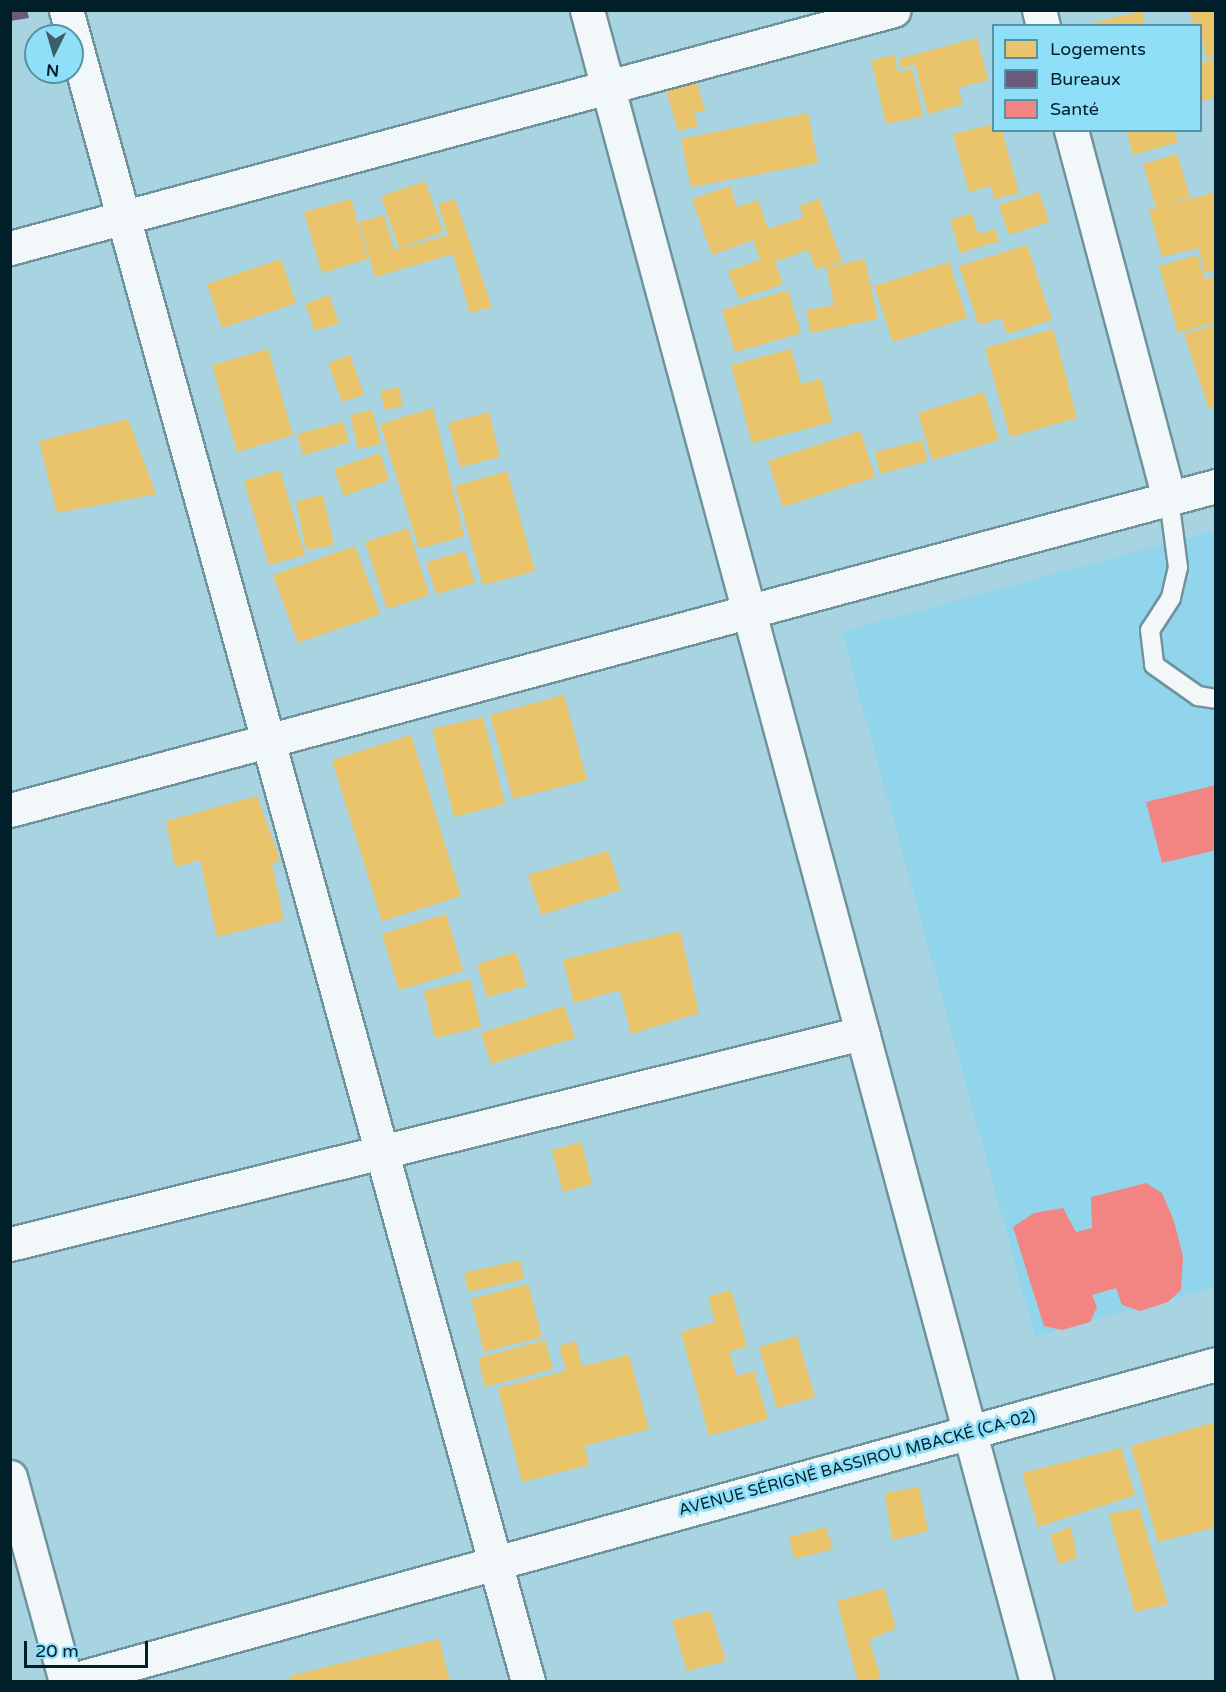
<!DOCTYPE html>
<html>
<head>
<meta charset="utf-8">
<style>
	body { margin:0 }
	#map { position:relative; width:1226px; height:1692px; overflow:hidden; background:#a8d3e1; font-family:"Varela Round",sans-serif }
	div>[style] { position:absolute }
	[style*='--x'] { left:calc(var(--x)*1px); top:calc(var(--y)*1px); width:calc(var(--w)*1px); rotate:calc(var(--a)*1deg) }
	.built>* { inset:0; background:#90d5eb }
	.homes>* { inset:0; background:#e9c46a }
	.offices>* { inset:0; background:#6d597a }
	.health>* { inset:0; background:#f28482 }
	.roads { filter:drop-shadow(2px 0 #6f939d) drop-shadow(-2px 0 #6f939d) drop-shadow(0 2px #6f939d) drop-shadow(0 -2px #6f939d) }
	.lane>* { height:18px; margin:-9px; padding:0 9px; transform-origin:9px; border-radius:9px; background:#f2f8fa }
	.street>* { height:33px; margin:-16.5px; padding:0 16.5px; transform-origin:16.5px; border-radius:16.5px; background:#f2f8fa }
	.secondary>* { height:33px; margin:-16.5px; padding:0 16.5px; transform-origin:16.5px; border-radius:16.5px; background:#f2f8fa }
	.primary>* { height:33px; margin:-16.5px; padding:0 16.5px; transform-origin:16.5px; border-radius:16.5px; background:#f2f8fa }
	span { translate:-50% -50%; white-space:nowrap; text-align:center; line-height:1.15; -webkit-text-stroke:6px #90dff9; paint-order:stroke }
	.street-label { font-size:16px; color:#001f29 }
	.frame { position:absolute; inset:0; border:12px solid #001f29; pointer-events:none }
	.legend { position:absolute; left:992px; top:24px; width:210px; height:108px; box-sizing:border-box; background:#90dff9; border:2px solid #5692a6; margin:0; padding:8px 10px; list-style:none; font-size:18px; color:#001f29 }
	.legend li { display:flex; align-items:center; gap:12px; height:30px }
	.legend b { width:30px; border:2px solid #5692a6 }
	.north { position:absolute; left:24px; top:24px; width:60px; height:60px; box-sizing:border-box; background:#90dff9; border:2px solid #5692a6; border-radius:50%; rotate:185deg; font-size:16px; font-weight:700; line-height:24px; text-align:center; color:#001f29 }
	.north::after { content:''; display:block; margin:auto; width:21px; height:27px; background:#3b5e69; clip-path:polygon(50% 0,100% 100%,50% 72%,0 100%) }
	.scale { position:absolute; left:24px; top:1641px; width:124px; height:27px; box-sizing:border-box; border:3px solid #001f29; border-top:0; padding-left:8px; font-size:18px; line-height:21px; white-space:nowrap; color:#001f29; -webkit-text-stroke:4px #90dff9; paint-order:stroke }
</style>
</head>
<body>
<div id="map">
	<div class="built">
		<div style="clip-path:polygon(1215px 530px,1215px 1287px,1035px 1336px,842px 632px)"></div>
	</div>
	<div class="homes">
		<div style="clip-path:polygon(1189px 10px,1216px 10px,1216px 55px,1206px 58px,1200px 26px,1194px 26px)"></div>
		<div style="clip-path:polygon(1142px 11px,1145px 26px,1082px 26px,1082px 25px)"></div>
		<div style="clip-path:polygon(977px 38px,988px 80px,958px 88px,963px 104px,928px 114px,915px 65px,901px 68px,898px 59px)"></div>
		<div style="clip-path:polygon(894px 55px,898px 72px,912px 69px,923px 116px,886px 124px,871px 60px)"></div>
		<div style="clip-path:polygon(1216px 58px,1216px 97px,1200px 102px,1200px 63px)"></div>
		<div style="clip-path:polygon(694px 72px,705px 111px,694px 113px,698px 126px,678px 131px,663px 80px)"></div>
		<div style="clip-path:polygon(808px 113px,818px 163px,691px 187px,681px 139px)"></div>
		<div style="clip-path:polygon(994px 124px,994px 130px,1002px 130px,1019px 193px,994px 199px,991px 186px,969px 192px,953px 134px)"></div>
		<div style="clip-path:polygon(1126px 130px,1174px 130px,1178px 142px,1133px 155px)"></div>
		<div style="clip-path:polygon(1177px 154px,1190px 197px,1166px 205px,1216px 192px,1216px 270px,1205px 273px,1198px 248px,1162px 257px,1149px 210px,1156px 208px,1143px 164px)"></div>
		<div style="clip-path:polygon(425px 181px,443px 232px,399px 248px,381px 196px)"></div>
		<div style="clip-path:polygon(730px 186px,737px 207px,758px 200px,768px 229px,804px 217px,799px 206px,819px 199px,842px 261px,816px 270px,808px 250px,775px 262px,783px 284px,739px 299px,728px 271px,760px 260px,753px 240px,712px 255px,692px 199px)"></div>
		<div style="clip-path:polygon(1039px 192px,1049px 222px,1009px 235px,999px 205px)"></div>
		<div style="clip-path:polygon(351px 199px,368px 259px,322px 273px,304px 212px)"></div>
		<div style="clip-path:polygon(455px 199px,492px 307px,470px 313px,453px 254px,375px 277px,359px 222px,384px 215px,394px 250px,448px 235px,438px 204px)"></div>
		<div style="clip-path:polygon(972px 213px,978px 234px,995px 229px,999px 241px,960px 253px,950px 220px)"></div>
		<div style="clip-path:polygon(1027px 245px,1052px 320px,1007px 334px,1001px 318px,979px 325px,959px 266px)"></div>
		<div style="clip-path:polygon(1197px 255px,1205px 279px,1216px 276px,1216px 322px,1178px 333px,1159px 266px)"></div>
		<div style="clip-path:polygon(281px 259px,296px 303px,222px 328px,207px 284px)"></div>
		<div style="clip-path:polygon(865px 259px,878px 319px,811px 333px,806px 310px,834px 305px,826px 267px)"></div>
		<div style="clip-path:polygon(949px 262px,967px 318px,893px 342px,874px 286px)"></div>
		<div style="clip-path:polygon(788px 290px,801px 333px,735px 352px,722px 310px)"></div>
		<div style="clip-path:polygon(329px 295px,339px 323px,315px 331px,305px 304px)"></div>
		<div style="clip-path:polygon(1215px 325px,1216px 407px,1209px 409px,1184px 334px)"></div>
		<div style="clip-path:polygon(1053px 329px,1077px 418px,1010px 437px,985px 348px)"></div>
		<div style="clip-path:polygon(268px 349px,293px 435px,237px 452px,212px 365px)"></div>
		<div style="clip-path:polygon(791px 349px,801px 384px,821px 379px,832px 422px,752px 443px,731px 365px)"></div>
		<div style="clip-path:polygon(350px 355px,364px 395px,342px 402px,328px 363px)"></div>
		<div style="clip-path:polygon(399px 387px,403px 406px,385px 410px,380px 391px)"></div>
		<div style="clip-path:polygon(984px 392px,999px 440px,932px 460px,918px 413px)"></div>
		<div style="clip-path:polygon(433px 408px,464px 536px,419px 549px,380px 424px)"></div>
		<div style="clip-path:polygon(372px 410px,381px 444px,358px 449px,350px 415px)"></div>
		<div style="clip-path:polygon(489px 412px,500px 457px,460px 467px,448px 423px)"></div>
		<div style="clip-path:polygon(128px 419px,156px 494px,57px 513px,39px 441px)"></div>
		<div style="clip-path:polygon(343px 422px,349px 442px,303px 455px,297px 434px)"></div>
		<div style="clip-path:polygon(860px 431px,875px 477px,783px 507px,768px 461px)"></div>
		<div style="clip-path:polygon(922px 440px,928px 461px,880px 474px,875px 452px)"></div>
		<div style="clip-path:polygon(380px 453px,389px 480px,344px 496px,334px 469px)"></div>
		<div style="clip-path:polygon(280px 470px,305px 555px,269px 565px,244px 481px)"></div>
		<div style="clip-path:polygon(507px 471px,535px 571px,483px 585px,455px 486px)"></div>
		<div style="clip-path:polygon(323px 495px,334px 545px,306px 550px,296px 501px)"></div>
		<div style="clip-path:polygon(408px 528px,429px 595px,387px 609px,365px 542px)"></div>
		<div style="clip-path:polygon(355px 546px,380px 614px,298px 643px,273px 575px)"></div>
		<div style="clip-path:polygon(465px 551px,475px 583px,436px 594px,426px 562px)"></div>
		<div style="clip-path:polygon(564px 695px,587px 780px,513px 799px,490px 715px)"></div>
		<div style="clip-path:polygon(483px 717px,505px 804px,454px 817px,432px 729px)"></div>
		<div style="clip-path:polygon(411px 735px,461px 896px,382px 921px,332px 760px)"></div>
		<div style="clip-path:polygon(257px 796px,280px 860px,272px 864px,284px 920px,217px 937px,200px 860px,175px 867px,166px 821px)"></div>
		<div style="clip-path:polygon(608px 851px,621px 890px,541px 915px,528px 875px)"></div>
		<div style="clip-path:polygon(446px 914px,463px 971px,399px 990px,382px 934px)"></div>
		<div style="clip-path:polygon(680px 931px,699px 1013px,631px 1034px,620px 990px,574px 1003px,563px 960px)"></div>
		<div style="clip-path:polygon(516px 952px,527px 986px,487px 997px,477px 964px)"></div>
		<div style="clip-path:polygon(470px 979px,481px 1027px,435px 1038px,424px 991px)"></div>
		<div style="clip-path:polygon(564px 1006px,575px 1038px,491px 1064px,481px 1033px)"></div>
		<div style="clip-path:polygon(581px 1142px,592px 1184px,563px 1192px,552px 1150px)"></div>
		<div style="clip-path:polygon(520px 1260px,524px 1279px,469px 1292px,464px 1273px)"></div>
		<div style="clip-path:polygon(528px 1284px,542px 1337px,484px 1352px,471px 1299px)"></div>
		<div style="clip-path:polygon(731px 1290px,747px 1346px,729px 1352px,737px 1376px,754px 1371px,768px 1419px,709px 1436px,681px 1332px,715px 1322px,708px 1297px)"></div>
		<div style="clip-path:polygon(797px 1336px,815px 1397px,777px 1408px,759px 1347px)"></div>
		<div style="clip-path:polygon(545px 1340px,553px 1369px,485px 1387px,478px 1358px)"></div>
		<div style="clip-path:polygon(576px 1341px,582px 1366px,629px 1355px,649px 1429px,584px 1446px,589px 1465px,522px 1482px,498px 1388px,566px 1371px,559px 1346px)"></div>
		<div style="clip-path:polygon(1216px 1422px,1216px 1527px,1158px 1542px,1131px 1446px)"></div>
		<div style="clip-path:polygon(1121px 1448px,1135px 1495px,1038px 1527px,1022px 1473px)"></div>
		<div style="clip-path:polygon(919px 1487px,928px 1531px,892px 1540px,885px 1493px)"></div>
		<div style="clip-path:polygon(1139px 1508px,1168px 1604px,1135px 1612px,1109px 1514px)"></div>
		<div style="clip-path:polygon(826px 1527px,833px 1549px,794px 1559px,789px 1537px)"></div>
		<div style="clip-path:polygon(1071px 1527px,1077px 1558px,1059px 1564px,1050px 1535px)"></div>
		<div style="clip-path:polygon(884px 1588px,896px 1628px,869px 1640px,881px 1678px,858px 1682px,837px 1601px)"></div>
		<div style="clip-path:polygon(710px 1611px,726px 1661px,687px 1671px,672px 1620px)"></div>
		<div style="clip-path:polygon(439px 1639px,450px 1682px,290px 1682px,289px 1676px)"></div>
	</div>
	<div class="offices">
		<div style="clip-path:polygon(10px 10px,27px 10px,29px 18px,10px 21px)"></div>
	</div>
	<div class="health">
		<div style="clip-path:polygon(1216px 785px,1216px 850px,1162px 863px,1146px 802px)"></div>
		<div style="clip-path:polygon(1146px 1183px,1162px 1193px,1174px 1221px,1183px 1257px,1181px 1290px,1168px 1302px,1140px 1311px,1122px 1305px,1116px 1288px,1092px 1295px,1097px 1307px,1090px 1322px,1062px 1330px,1044px 1326px,1013px 1227px,1034px 1213px,1063px 1208px,1076px 1232px,1092px 1228px,1091px 1197px)"></div>
	</div>
	<div class="roads">
		<div class="lane">
			<div style="--x:1169;--y:499;--w:69;--a:82.5"></div>
			<div style="--x:1178;--y:567;--w:32;--a:103"></div>
			<div style="--x:1171;--y:598;--w:38;--a:123"></div>
			<div style="--x:1150;--y:630;--w:35;--a:83"></div>
			<div style="--x:1154;--y:665;--w:54;--a:35.2"></div>
			<div style="--x:1198;--y:696;--w:18;--a:9"></div>
		</div>
		<div class="street">
			<div style="--x:587;--y:10;--w:1731;--a:74.94"></div>
			<div style="--x:1039;--y:10;--w:16;--a:76"></div>
			<div style="--x:1071;--y:130;--w:382;--a:75.1"></div>
			<div style="--x:10;--y:248;--w:915;--a:-15.07"></div>
			<div style="--x:10;--y:1244;--w:878;--a:-13.91"></div>
			<div style="--x:10;--y:1477;--w:213;--a:74.7"></div>
		</div>
		<div class="secondary">
			<div style="--x:66;--y:10;--w:1735;--a:74.55"></div>
			<div style="--x:10;--y:810;--w:1249;--a:-15.04"></div>
		</div>
		<div class="primary">
			<div style="--x:65;--y:1682;--w:1194;--a:-15.44"></div>
		</div>
	</div>
	<div class="street-label">
		<span style="left:857px;top:1463px;rotate:-15deg">AVENUE SÉRIGNÉ BASSIROU MBACKÉ (CA-02)</span>
	</div>
	<div class="frame"></div>
	<ul class="legend">
	<li><b style="height:16px;background:#e9c46a"></b>Logements</li>
	<li><b style="height:16px;background:#6d597a"></b>Bureaux</li>
	<li><b style="height:16px;background:#f28482"></b>Santé</li>
	</ul>
	<div class="north">N</div>
	<div class="scale">20 m</div>
</div>
</body>
</html>
